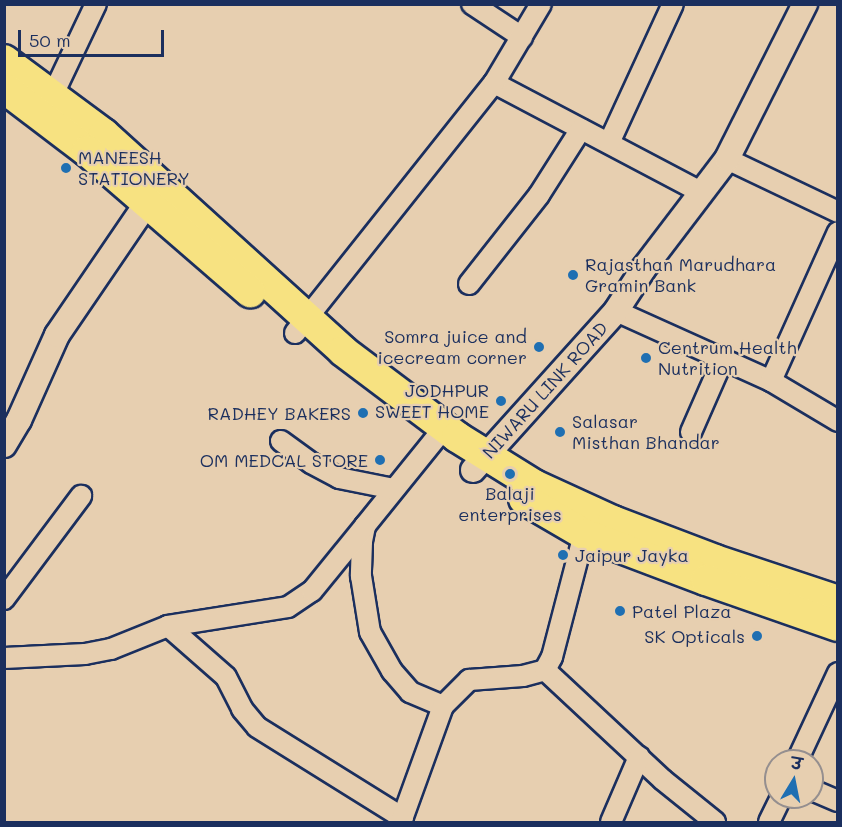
<!DOCTYPE html>
<html>
<head>
<meta charset="utf-8">
<style>
	body { margin:0 }
	#map { position:relative; width:842px; height:827px; overflow:hidden; background:#e7cfb0; font-family:Mali,"Playpen Sans Deva",sans-serif }
	div>[style] { position:absolute }
	[style*='--x'] { left:calc(var(--x)*1px); top:calc(var(--y)*1px); width:calc(var(--w)*1px); rotate:calc(var(--a)*1deg) }
	.roads { filter:drop-shadow(2px 0 #1b2f5e) drop-shadow(-2px 0 #1b2f5e) drop-shadow(0 2px #1b2f5e) drop-shadow(0 -2px #1b2f5e) }
	.minor>* { height:20px; margin:-10px; padding:0 10px; transform-origin:10px; border-radius:10px; background:#e7cfb0 }
	.tertiary>* { height:24px; margin:-12px; padding:0 12px; transform-origin:12px; border-radius:12px; background:#e7cfb0 }
	.primary>* { height:30px; margin:-15px; padding:0 15px; transform-origin:15px; border-radius:15px; background:#f7e281 }
	.dots>* { width:16px; height:16px; translate:-50% -50%; box-sizing:border-box; border:3px solid #e7cfb0; border-radius:50% }
	span { translate:-50% -50%; white-space:nowrap; text-align:center; line-height:1.15; -webkit-text-stroke:4.5px #e7cfb0; paint-order:stroke }
	.poi-label { font-size:18px; color:#1b2f5e }
	.left { translate:0 -50%; text-align:left }
	.right { translate:-100% -50%; text-align:right }
	.street-label { font-size:18px; color:#1b2f5e }
	.frame { position:absolute; inset:0; border:6px solid #1b2f5e; pointer-events:none }
	.north { position:absolute; left:764px; top:749px; width:60px; height:60px; box-sizing:border-box; background:#e7cfb0; border:2px solid #958f8f; border-radius:50%; rotate:10deg; font-size:16px; font-weight:700; line-height:24px; text-align:center; color:#1b2f5e }
	.north::after { content:''; display:block; margin:auto; width:21px; height:27px; background:#1f6fb2; clip-path:polygon(50% 0,100% 100%,50% 72%,0 100%) }
	.scale { position:absolute; left:18px; top:30px; width:146px; height:27px; box-sizing:border-box; border:3px solid #1b2f5e; border-top:0; padding-left:8px; font-size:18px; line-height:21px; white-space:nowrap; color:#1b2f5e; -webkit-text-stroke:4px #e7cfb0; paint-order:stroke }
</style>
</head>
<body>
<div id="map">
	<div class="roads">
		<div class="minor">
			<div style="--x:472;--y:4;--w:60;--a:33.4"></div>
			<div style="--x:494;--y:83;--w:234;--a:27.8"></div>
			<div style="--x:48;--y:105;--w:112;--a:-64.6"></div>
			<div style="--x:609;--y:143;--w:153;--a:-65.3"></div>
			<div style="--x:727;--y:159;--w:123;--a:25.5"></div>
			<div style="--x:469;--y:284;--w:113;--a:-51.8"></div>
			<div style="--x:539;--y:195;--w:78;--a:-57.5"></div>
			<div style="--x:616;--y:311;--w:170;--a:24.3"></div>
			<div style="--x:771;--y:381;--w:78;--a:30.8"></div>
			<div style="--x:295;--y:333;--w:320;--a:-51.5"></div>
			<div style="--x:494;--y:83;--w:92;--a:-59.3"></div>
			<div style="--x:771;--y:381;--w:163;--a:-65.8"></div>
			<div style="--x:444;--y:428;--w:126;--a:128.9"></div>
			<div style="--x:365;--y:526;--w:16;--a:101"></div>
			<div style="--x:362;--y:542;--w:34;--a:92"></div>
			<div style="--x:361;--y:576;--w:57;--a:80.9"></div>
			<div style="--x:370;--y:632;--w:45;--a:60.6"></div>
			<div style="--x:392;--y:671;--w:28;--a:49"></div>
			<div style="--x:410;--y:692;--w:36;--a:23"></div>
			<div style="--x:443;--y:706;--w:37;--a:-45"></div>
			<div style="--x:469;--y:680;--w:54;--a:-4.2"></div>
			<div style="--x:523;--y:676;--w:23;--a:-15"></div>
			<div style="--x:545;--y:670;--w:15;--a:-62"></div>
			<div style="--x:552;--y:657;--w:127;--a:-75.4"></div>
			<div style="--x:691;--y:432;--w:80;--a:-66.3"></div>
			<div style="--x:281;--y:441;--w:37;--a:36"></div>
			<div style="--x:311;--y:463;--w:32;--a:28"></div>
			<div style="--x:339;--y:478;--w:56;--a:11.3"></div>
			<div style="--x:4;--y:599;--w:129;--a:-53.2"></div>
			<div style="--x:168;--y:626;--w:77;--a:41.3"></div>
			<div style="--x:226;--y:677;--w:36;--a:63"></div>
			<div style="--x:242;--y:709;--w:23;--a:50"></div>
			<div style="--x:257;--y:727;--w:172;--a:31.9"></div>
			<div style="--x:4;--y:658;--w:81;--a:-2.8"></div>
			<div style="--x:85;--y:654;--w:26;--a:-11"></div>
			<div style="--x:111;--y:649;--w:61;--a:-22"></div>
			<div style="--x:168;--y:626;--w:121;--a:-9"></div>
			<div style="--x:288;--y:607;--w:29;--a:-34"></div>
			<div style="--x:312;--y:591;--w:84;--a:-50.8"></div>
			<div style="--x:545;--y:670;--w:161;--a:43"></div>
			<div style="--x:663;--y:780;--w:67;--a:38.9"></div>
			<div style="--x:797;--y:761;--w:97;--a:-65"></div>
			<div style="--x:812;--y:790;--w:28;--a:23"></div>
			<div style="--x:401;--y:822;--w:123;--a:-70.1"></div>
			<div style="--x:611;--y:822;--w:71;--a:-66.7"></div>
			<div style="--x:769;--y:822;--w:28;--a:-64"></div>
		</div>
		<div class="tertiary">
			<div style="--x:4;--y:445;--w:29;--a:-59"></div>
			<div style="--x:19;--y:420;--w:93;--a:-65.9"></div>
			<div style="--x:57;--y:335;--w:160;--a:-55.7"></div>
			<div style="--x:147;--y:203;--w:16;--a:-43"></div>
			<div style="--x:473;--y:470;--w:214;--a:-48"></div>
			<div style="--x:616;--y:311;--w:51;--a:-56.9"></div>
			<div style="--x:644;--y:268;--w:137;--a:-52.7"></div>
			<div style="--x:727;--y:159;--w:174;--a:-63.3"></div>
		</div>
		<div class="primary">
			<div style="--x:4;--y:60;--w:124;--a:36.5"></div>
			<div style="--x:104;--y:134;--w:323;--a:42.2"></div>
			<div style="--x:343;--y:351;--w:143;--a:37"></div>
			<div style="--x:457;--y:437;--w:91;--a:31.9"></div>
			<div style="--x:534;--y:485;--w:87;--a:24.5"></div>
			<div style="--x:613;--y:521;--w:109;--a:20.9"></div>
			<div style="--x:715;--y:560;--w:130;--a:18.4"></div>
			<div style="--x:4;--y:88;--w:104;--a:37.2"></div>
			<div style="--x:87;--y:151;--w:216;--a:40.9"></div>
			<div style="--x:524;--y:499;--w:69;--a:30.3"></div>
			<div style="--x:584;--y:534;--w:130;--a:20.7"></div>
			<div style="--x:706;--y:580;--w:140;--a:19.2"></div>
		</div>
	</div>
	<div class="dots">
		<div style="left:66px;top:168px;background:#1f6fb2"></div>
		<div style="left:573px;top:275px;background:#1f6fb2"></div>
		<div style="left:539px;top:347px;background:#1f6fb2"></div>
		<div style="left:646px;top:358px;background:#1f6fb2"></div>
		<div style="left:501px;top:401px;background:#1f6fb2"></div>
		<div style="left:363px;top:413px;background:#1f6fb2"></div>
		<div style="left:560px;top:432px;background:#1f6fb2"></div>
		<div style="left:380px;top:460px;background:#1f6fb2"></div>
		<div style="left:510px;top:474px;background:#1f6fb2"></div>
		<div style="left:563px;top:555px;background:#1f6fb2"></div>
		<div style="left:620px;top:611px;background:#1f6fb2"></div>
		<div style="left:757px;top:636px;background:#1f6fb2"></div>
	</div>
	<div class="poi-label">
		<span class="left" style="left:78px;top:168px">MANEESH<br>STATIONERY</span>
		<span class="left" style="left:585px;top:275px">Rajasthan Marudhara<br>Gramin Bank</span>
		<span class="right" style="left:527px;top:347px">Somra juice and<br>icecream corner</span>
		<span class="left" style="left:658px;top:358px">Centrum Health<br>Nutrition</span>
		<span class="right" style="left:489px;top:401px">JODHPUR<br>SWEET HOME</span>
		<span class="right" style="left:351px;top:413px">RADHEY BAKERS</span>
		<span class="left" style="left:572px;top:432px">Salasar<br>Misthan Bhandar</span>
		<span class="right" style="left:368px;top:460px">OM MEDCAL STORE</span>
		<span style="left:510px;top:504px">Balaji<br>enterprises</span>
		<span class="left" style="left:575px;top:555px">Jaipur Jayka</span>
		<span class="left" style="left:632px;top:611px">Patel Plaza</span>
		<span class="right" style="left:745px;top:636px">SK Opticals</span>
	</div>
	<div class="street-label">
		<span style="left:545px;top:390px;rotate:-48deg">NIWARU LINK ROAD</span>
	</div>
	<div class="frame"></div>
	<div class="north">उ</div>
	<div class="scale">50 m</div>
</div>
</body>
</html>
